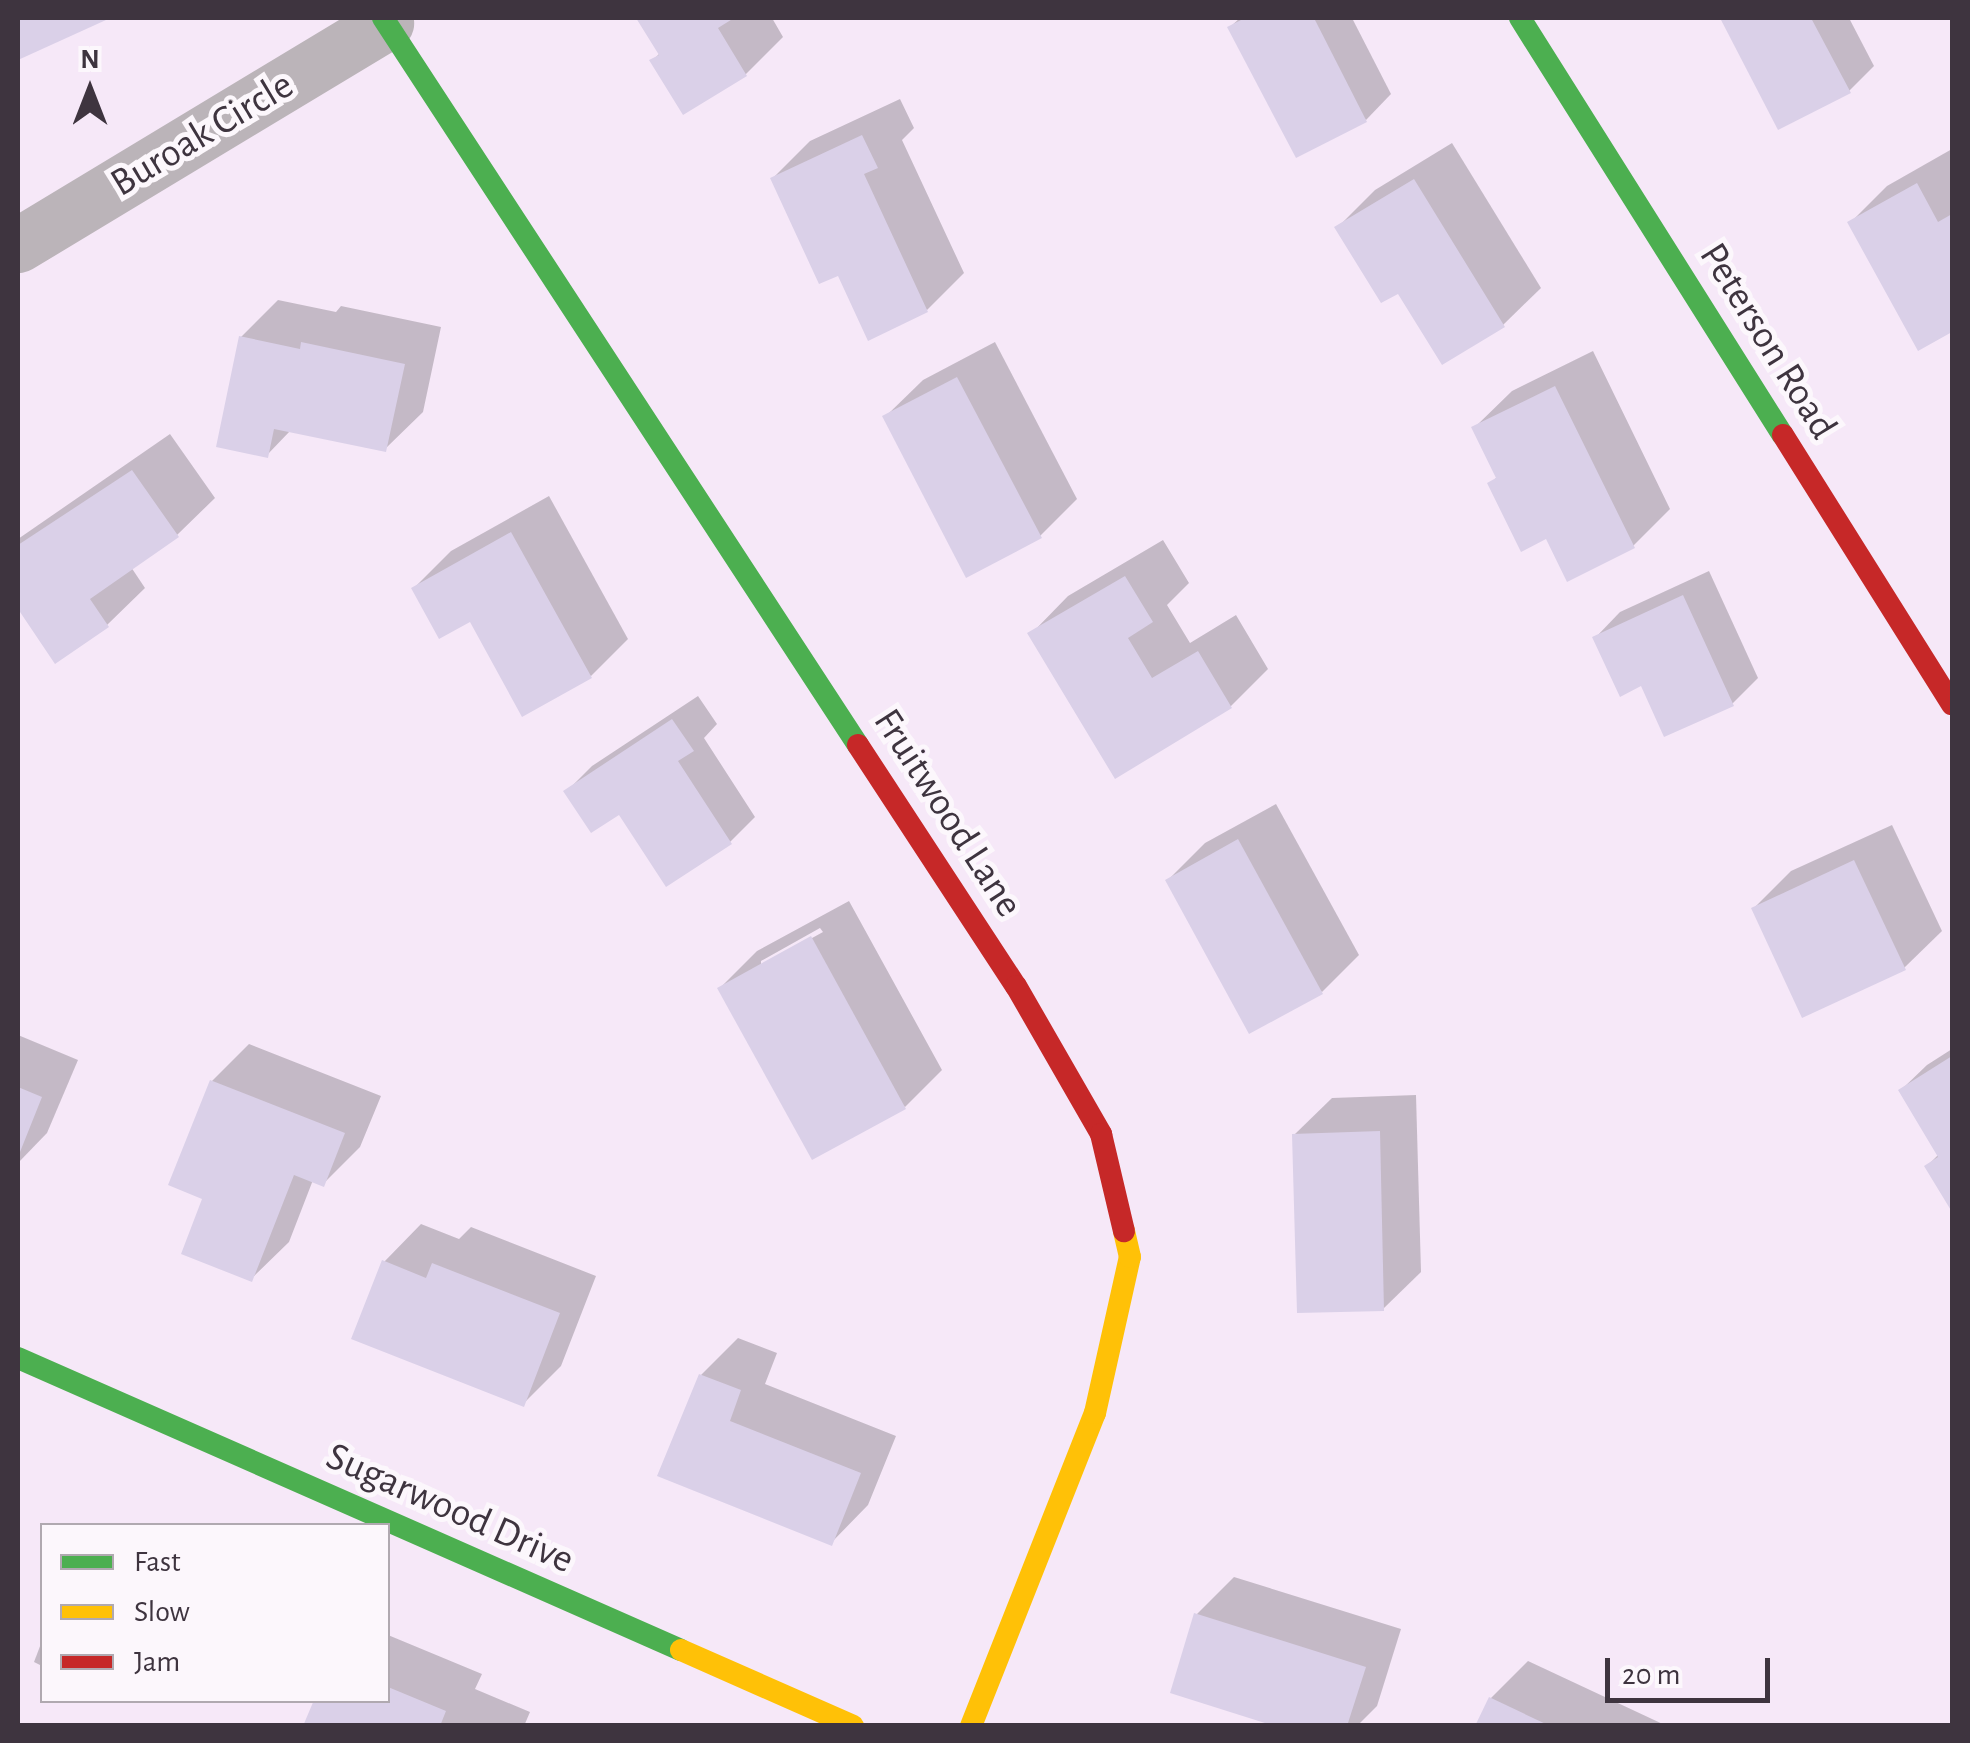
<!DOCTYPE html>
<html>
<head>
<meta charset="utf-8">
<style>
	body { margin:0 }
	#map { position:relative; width:1970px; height:1743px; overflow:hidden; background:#f6e8f8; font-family:"Alegreya Sans",sans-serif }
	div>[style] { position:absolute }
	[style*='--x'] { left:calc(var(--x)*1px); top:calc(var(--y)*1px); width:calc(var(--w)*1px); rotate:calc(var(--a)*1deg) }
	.shadow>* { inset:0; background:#0003 }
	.building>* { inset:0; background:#dad0e8 }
	.street>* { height:55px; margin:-27.5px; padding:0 27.5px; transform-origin:27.5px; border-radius:27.5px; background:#bbb4b9 }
	.fast>* { height:22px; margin:-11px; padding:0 11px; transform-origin:11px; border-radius:11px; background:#4caf50 }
	.slow>* { height:22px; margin:-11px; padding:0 11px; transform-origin:11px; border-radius:11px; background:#ffc107 }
	.jam>* { height:22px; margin:-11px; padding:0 11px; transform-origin:11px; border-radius:11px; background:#c62828 }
	span { translate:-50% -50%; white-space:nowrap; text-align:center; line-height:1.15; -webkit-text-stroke:10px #fcf7fc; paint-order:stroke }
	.street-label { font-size:40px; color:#3e343f }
	.frame { position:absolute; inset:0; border:20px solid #3e343f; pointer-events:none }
	.legend { position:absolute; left:40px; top:1523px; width:350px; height:180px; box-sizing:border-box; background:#fcf7fc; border:2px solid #b0a9b0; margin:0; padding:12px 18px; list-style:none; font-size:30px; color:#3e343f }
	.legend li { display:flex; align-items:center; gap:20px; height:50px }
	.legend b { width:50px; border:2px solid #b0a9b0 }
	.north { position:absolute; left:40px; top:40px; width:100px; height:100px; -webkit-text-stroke:8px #fcf7fc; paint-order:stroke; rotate:0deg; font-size:28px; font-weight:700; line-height:40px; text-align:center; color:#3e343f }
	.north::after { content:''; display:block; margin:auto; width:35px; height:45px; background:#3e343f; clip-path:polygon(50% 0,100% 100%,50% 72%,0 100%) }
	.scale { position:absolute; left:1605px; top:1658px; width:165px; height:45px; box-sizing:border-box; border:5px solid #3e343f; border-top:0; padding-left:12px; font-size:30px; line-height:35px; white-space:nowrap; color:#3e343f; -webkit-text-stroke:8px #fcf7fc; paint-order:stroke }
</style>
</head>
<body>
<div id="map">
	<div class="shadow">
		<div style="clip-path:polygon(18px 18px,105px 18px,19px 57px)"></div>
		<div style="clip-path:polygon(639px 18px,772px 18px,783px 37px,746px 74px,683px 112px,652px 61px,660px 53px)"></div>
		<div style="clip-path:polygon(1240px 18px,1352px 18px,1391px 94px,1366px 120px,1230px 27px)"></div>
		<div style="clip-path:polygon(1722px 18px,1849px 18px,1874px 66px,1849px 91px,1779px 127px)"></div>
		<div style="clip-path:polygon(900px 99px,914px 128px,902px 140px,964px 273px,927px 310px,839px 272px,773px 178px,810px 141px)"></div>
		<div style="clip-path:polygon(1452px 143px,1541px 288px,1503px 325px,1399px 290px,1338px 227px,1375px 190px)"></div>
		<div style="clip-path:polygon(1952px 149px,1952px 329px,1919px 347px,1850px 223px,1887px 186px)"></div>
		<div style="clip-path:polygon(278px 300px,336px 312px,341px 306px,441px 327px,423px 412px,385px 449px,291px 430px,267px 455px,241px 337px)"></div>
		<div style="clip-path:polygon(995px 342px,1077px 499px,1040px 536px,885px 417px,923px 380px)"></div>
		<div style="clip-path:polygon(1593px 351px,1670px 509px,1633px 546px,1547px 536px,1490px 484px,1498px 476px,1474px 428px,1512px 391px)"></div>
		<div style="clip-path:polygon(170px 434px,215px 498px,177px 535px,131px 567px,145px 588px,107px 625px,56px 660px,18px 604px,18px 539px)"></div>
		<div style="clip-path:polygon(549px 496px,628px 639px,591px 676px,414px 588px,451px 551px)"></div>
		<div style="clip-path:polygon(1163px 540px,1189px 583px,1167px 605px,1190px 643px,1236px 615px,1268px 669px,1231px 706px,1115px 775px,1031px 634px,1068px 596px)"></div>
		<div style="clip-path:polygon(1709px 571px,1758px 678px,1732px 704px,1642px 683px,1595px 638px,1620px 612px)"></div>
		<div style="clip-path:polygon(698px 696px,717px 724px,704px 738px,755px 817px,730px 842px,567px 791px,592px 766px)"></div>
		<div style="clip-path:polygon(1276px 804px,1359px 955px,1322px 992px,1168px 880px,1205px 843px)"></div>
		<div style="clip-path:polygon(1892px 825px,1942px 931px,1904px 968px,1754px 908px,1791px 871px)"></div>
		<div style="clip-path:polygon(evenodd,849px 901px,942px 1070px,905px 1107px,720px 988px,757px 951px,849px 901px,820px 928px,823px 932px,761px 966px,761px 961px,820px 928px)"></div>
		<div style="clip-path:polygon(18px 1035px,78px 1060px,47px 1133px,18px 1163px)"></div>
		<div style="clip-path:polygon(249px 1044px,381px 1096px,360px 1147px,323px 1184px,313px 1180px,289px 1242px,251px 1279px,212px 1081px)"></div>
		<div style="clip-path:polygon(1952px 1049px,1952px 1205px,1951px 1206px,1927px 1166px,1939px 1154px,1901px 1090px,1927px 1065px)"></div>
		<div style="clip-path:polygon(1416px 1095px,1421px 1272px,1383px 1309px,1294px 1135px,1332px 1098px)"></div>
		<div style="clip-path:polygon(421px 1224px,459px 1239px,471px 1227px,596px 1276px,561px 1366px,523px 1404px,384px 1262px)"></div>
		<div style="clip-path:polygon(738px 1338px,777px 1353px,765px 1384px,896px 1436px,868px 1505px,831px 1543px,661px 1475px,701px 1375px)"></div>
		<div style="clip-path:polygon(1234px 1577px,1401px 1629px,1377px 1706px,1357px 1726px,1282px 1726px,1196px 1615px)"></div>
		<div style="clip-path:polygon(388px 1635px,482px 1674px,475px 1689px,530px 1712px,524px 1726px,306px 1726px,388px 1700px)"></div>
		<div style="clip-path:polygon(42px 1641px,42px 1666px,34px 1662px)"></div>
		<div style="clip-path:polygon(1528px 1661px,1667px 1726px,1478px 1726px,1491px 1698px)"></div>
	</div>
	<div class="building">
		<div style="clip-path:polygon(18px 18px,105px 18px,106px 20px,18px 60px)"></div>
		<div style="clip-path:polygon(636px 18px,734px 18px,718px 28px,747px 76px,683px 115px,649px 60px,659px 55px)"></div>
		<div style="clip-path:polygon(1245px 18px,1314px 18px,1367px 122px,1296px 158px,1227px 27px)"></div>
		<div style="clip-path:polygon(1720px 18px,1811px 18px,1851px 93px,1778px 130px)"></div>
		<div style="clip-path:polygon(862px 135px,878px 168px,864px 174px,928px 312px,868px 341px,838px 276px,819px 284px,770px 178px)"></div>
		<div style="clip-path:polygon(1414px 179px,1505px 327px,1442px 365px,1398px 294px,1381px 303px,1334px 227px)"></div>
		<div style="clip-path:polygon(1917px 183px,1938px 222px,1952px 214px,1952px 332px,1918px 351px,1847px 222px)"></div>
		<div style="clip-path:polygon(239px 336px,300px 349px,301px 342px,405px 364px,386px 452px,274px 429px,268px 458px,216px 447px)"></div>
		<div style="clip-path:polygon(957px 377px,1042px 538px,966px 578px,882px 416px)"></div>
		<div style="clip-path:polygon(1555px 386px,1635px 548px,1567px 582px,1546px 539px,1521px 552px,1487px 483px,1496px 478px,1471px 427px)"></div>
		<div style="clip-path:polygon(132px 470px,179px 537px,90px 599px,109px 627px,55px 664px,18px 609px,18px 545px)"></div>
		<div style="clip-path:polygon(511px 532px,592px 678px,522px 717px,470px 622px,439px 639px,411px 588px)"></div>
		<div style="clip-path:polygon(1125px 576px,1153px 622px,1128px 638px,1152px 678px,1198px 651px,1232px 708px,1115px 779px,1027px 633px)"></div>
		<div style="clip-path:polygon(1683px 595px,1734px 706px,1664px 737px,1641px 686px,1620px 697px,1592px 637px)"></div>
		<div style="clip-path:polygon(672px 719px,694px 751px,678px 761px,732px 844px,666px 887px,619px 815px,591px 833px,563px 791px)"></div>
		<div style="clip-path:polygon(1238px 839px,1323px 994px,1249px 1034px,1165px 880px)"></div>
		<div style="clip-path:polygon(1854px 860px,1906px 970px,1802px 1018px,1751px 908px)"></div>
		<div style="clip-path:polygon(811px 936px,906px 1109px,812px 1160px,717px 988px)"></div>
		<div style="clip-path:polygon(1952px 1056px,1952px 1212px,1924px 1166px,1938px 1157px,1898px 1090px)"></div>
		<div style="clip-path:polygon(210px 1080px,345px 1133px,324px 1187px,294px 1175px,252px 1282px,181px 1254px,202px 1199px,168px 1185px)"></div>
		<div style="clip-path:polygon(18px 1087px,42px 1097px,18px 1157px)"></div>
		<div style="clip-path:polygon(1380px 1131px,1384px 1311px,1297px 1313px,1292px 1134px)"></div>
		<div style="clip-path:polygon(382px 1260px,426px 1278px,432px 1263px,560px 1313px,524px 1407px,351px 1339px)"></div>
		<div style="clip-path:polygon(699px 1374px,741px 1390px,730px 1421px,861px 1473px,832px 1546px,657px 1476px)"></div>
		<div style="clip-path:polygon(1194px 1613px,1366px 1667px,1347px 1726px,1274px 1726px,1170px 1693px)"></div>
		<div style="clip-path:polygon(388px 1687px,446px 1711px,440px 1726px,303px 1726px,314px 1700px,388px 1700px)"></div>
		<div style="clip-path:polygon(1489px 1697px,1550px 1726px,1475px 1726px)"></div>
	</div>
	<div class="street">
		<div style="--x:18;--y:245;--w:430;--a:-31.1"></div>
	</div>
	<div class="fast">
		<div style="--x:383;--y:18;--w:868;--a:56.84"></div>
		<div style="--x:1520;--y:18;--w:493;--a:57.8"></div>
		<div style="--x:18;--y:1358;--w:724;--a:23.77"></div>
	</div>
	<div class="slow">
		<div style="--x:681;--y:1650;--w:188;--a:23.8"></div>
		<div style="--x:971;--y:1726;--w:337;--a:-68.4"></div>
		<div style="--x:1095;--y:1413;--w:160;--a:-77.4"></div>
		<div style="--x:1130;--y:1257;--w:27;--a:-103"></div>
	</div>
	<div class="jam">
		<div style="--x:1783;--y:435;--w:318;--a:57.9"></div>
		<div style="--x:858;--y:745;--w:288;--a:56.8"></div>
		<div style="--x:1016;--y:986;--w:171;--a:60.1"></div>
		<div style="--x:1101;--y:1134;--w:100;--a:76.7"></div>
	</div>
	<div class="street-label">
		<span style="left:202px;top:134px;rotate:-31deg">Buroak Circle</span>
		<span style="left:1768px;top:341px;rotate:58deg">Peterson Road</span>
		<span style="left:948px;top:813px;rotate:57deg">Fruitwood Lane</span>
		<span style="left:450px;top:1508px;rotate:24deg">Sugarwood Drive</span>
	</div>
	<div class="frame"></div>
	<ul class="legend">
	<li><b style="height:12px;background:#4caf50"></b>Fast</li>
	<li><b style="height:12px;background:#ffc107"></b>Slow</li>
	<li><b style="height:12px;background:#c62828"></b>Jam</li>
	</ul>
	<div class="north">N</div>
	<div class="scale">20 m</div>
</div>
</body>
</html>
